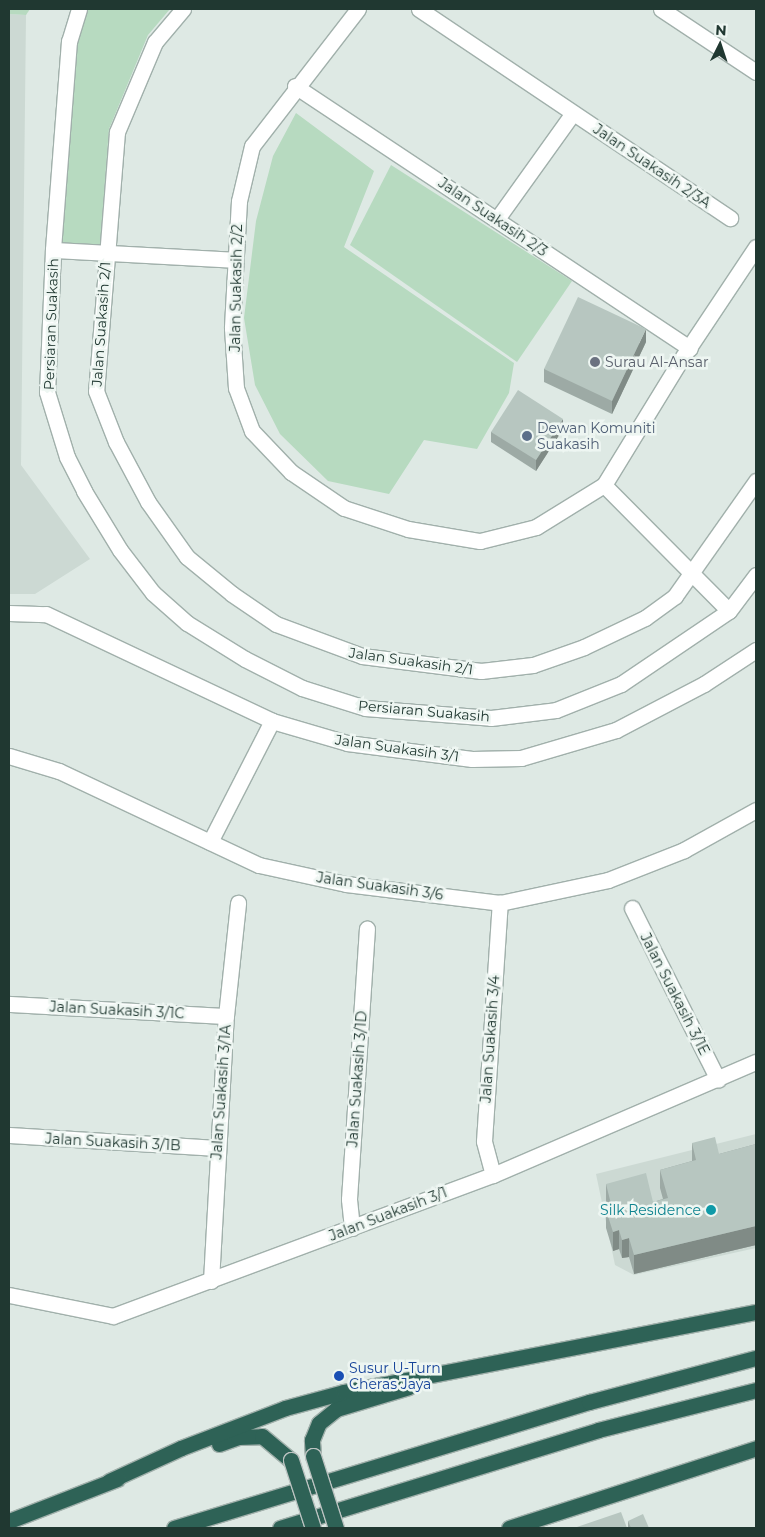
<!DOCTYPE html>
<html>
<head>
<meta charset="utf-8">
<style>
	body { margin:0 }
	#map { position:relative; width:765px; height:1537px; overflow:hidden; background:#dee9e4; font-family:Montserrat,sans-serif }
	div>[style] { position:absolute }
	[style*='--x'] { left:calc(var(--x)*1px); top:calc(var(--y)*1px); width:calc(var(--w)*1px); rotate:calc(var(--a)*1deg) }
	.built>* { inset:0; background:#ccd9d3 }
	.green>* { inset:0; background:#b7dac0 }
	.roads { filter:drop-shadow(1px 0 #a1b0ab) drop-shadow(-1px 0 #a1b0ab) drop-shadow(0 1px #a1b0ab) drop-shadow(0 -1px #a1b0ab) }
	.minor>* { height:15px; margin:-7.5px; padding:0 7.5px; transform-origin:7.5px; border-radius:7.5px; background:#fff }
	.highway>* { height:15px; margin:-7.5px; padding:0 7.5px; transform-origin:7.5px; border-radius:7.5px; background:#2e6256 }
	.bridges { filter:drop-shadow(1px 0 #bcc3c1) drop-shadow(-1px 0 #bcc3c1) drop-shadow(0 1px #bcc3c1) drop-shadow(0 -1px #bcc3c1) }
	.highway-bridge>* { height:15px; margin:-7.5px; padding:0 7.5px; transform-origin:7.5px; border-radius:7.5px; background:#2e6256 }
	.wall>* { inset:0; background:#9daaa5 }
	.shaded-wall>* { inset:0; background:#808b86 }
	.building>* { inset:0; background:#b7c6c0 }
	.dots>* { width:14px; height:14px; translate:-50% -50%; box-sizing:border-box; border:2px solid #eef6f2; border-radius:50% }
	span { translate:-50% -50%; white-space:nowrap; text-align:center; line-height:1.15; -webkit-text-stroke:5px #eef6f2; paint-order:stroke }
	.street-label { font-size:14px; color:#203831 }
	.worship-label { font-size:14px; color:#5b616d }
	.left { translate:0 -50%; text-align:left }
	.service-label { font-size:14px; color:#4e5e75 }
	.culture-label { font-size:14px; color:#0d838f }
	.right { translate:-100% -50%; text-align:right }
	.transit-label { font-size:14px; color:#164399 }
	.frame { position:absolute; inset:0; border:10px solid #203831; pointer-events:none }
	.north { position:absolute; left:695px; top:20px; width:50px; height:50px; -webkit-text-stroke:4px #eef6f2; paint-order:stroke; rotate:4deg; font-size:14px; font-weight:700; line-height:20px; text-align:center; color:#203831 }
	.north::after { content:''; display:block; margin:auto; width:18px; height:22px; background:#203831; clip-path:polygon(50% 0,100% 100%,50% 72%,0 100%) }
</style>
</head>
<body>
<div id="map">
	<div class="built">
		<div style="clip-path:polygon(9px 14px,26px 15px,21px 465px,90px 559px,35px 594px,9px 594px)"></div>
		<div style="clip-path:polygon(756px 1134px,756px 1248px,634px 1275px,615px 1265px,596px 1174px)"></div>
	</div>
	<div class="green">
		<div style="clip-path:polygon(9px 9px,30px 9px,26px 15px,9px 14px)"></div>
		<div style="clip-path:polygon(88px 9px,170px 9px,148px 35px,109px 129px,100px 246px,61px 243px,76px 42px,82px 16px)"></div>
		<div style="clip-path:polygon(296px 113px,374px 171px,344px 247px,514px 363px,509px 393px,477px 449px,424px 440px,389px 494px,328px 481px,280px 434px,255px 385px,244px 318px,256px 221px,273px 156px)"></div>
		<div style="clip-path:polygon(391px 165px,572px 281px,517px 362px,350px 245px)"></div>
	</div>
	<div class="roads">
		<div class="minor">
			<div style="--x:79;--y:9;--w:34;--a:107"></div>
			<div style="--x:69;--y:41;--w:210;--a:94.4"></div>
			<div style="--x:53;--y:250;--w:142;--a:92.4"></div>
			<div style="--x:47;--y:392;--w:68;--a:72.9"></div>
			<div style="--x:67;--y:457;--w:38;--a:63"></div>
			<div style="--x:84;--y:491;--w:69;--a:58.6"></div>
			<div style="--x:120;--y:550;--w:54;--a:52.5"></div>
			<div style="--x:153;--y:593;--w:45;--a:41.4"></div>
			<div style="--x:187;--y:623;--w:68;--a:31.8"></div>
			<div style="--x:245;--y:659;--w:64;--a:27"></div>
			<div style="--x:302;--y:688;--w:66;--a:17.6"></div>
			<div style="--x:365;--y:708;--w:126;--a:4.5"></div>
			<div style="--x:491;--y:718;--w:65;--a:-7"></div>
			<div style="--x:556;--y:710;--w:70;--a:-21.8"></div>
			<div style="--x:621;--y:684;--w:130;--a:-34.1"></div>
			<div style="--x:729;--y:611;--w:45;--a:-53.1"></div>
			<div style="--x:183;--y:9;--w:43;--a:130.3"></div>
			<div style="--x:155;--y:42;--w:98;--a:112.9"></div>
			<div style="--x:117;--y:132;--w:260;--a:94.6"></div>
			<div style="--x:96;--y:391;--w:55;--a:68.6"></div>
			<div style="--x:116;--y:442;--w:68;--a:61.9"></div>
			<div style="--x:148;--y:502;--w:67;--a:54.7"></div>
			<div style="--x:187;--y:557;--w:58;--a:39.4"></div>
			<div style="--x:232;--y:594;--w:53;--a:34.3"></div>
			<div style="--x:276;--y:624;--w:92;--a:20.4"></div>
			<div style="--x:362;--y:656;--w:120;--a:7.2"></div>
			<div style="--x:481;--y:671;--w:52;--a:-6.6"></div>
			<div style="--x:533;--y:665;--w:54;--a:-19.4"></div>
			<div style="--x:584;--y:647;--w:68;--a:-25.4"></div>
			<div style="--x:645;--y:618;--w:37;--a:-36"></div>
			<div style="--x:675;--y:596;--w:141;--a:-54.8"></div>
			<div style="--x:358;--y:9;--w:173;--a:127.7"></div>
			<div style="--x:252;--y:146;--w:57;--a:103.3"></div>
			<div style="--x:239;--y:201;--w:127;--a:93.2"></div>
			<div style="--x:232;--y:328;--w:60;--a:86.2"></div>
			<div style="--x:236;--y:388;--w:46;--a:69.6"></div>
			<div style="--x:252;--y:431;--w:57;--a:46.4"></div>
			<div style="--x:291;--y:472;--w:64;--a:34.2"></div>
			<div style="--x:344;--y:508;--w:67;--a:18.2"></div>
			<div style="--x:408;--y:529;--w:73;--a:9.5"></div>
			<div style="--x:480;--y:541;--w:58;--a:-14"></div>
			<div style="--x:536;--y:527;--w:80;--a:-31.7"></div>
			<div style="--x:604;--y:485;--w:145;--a:-58.5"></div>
			<div style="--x:680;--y:361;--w:137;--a:-56.3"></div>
			<div style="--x:419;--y:9;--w:375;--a:33.9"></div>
			<div style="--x:661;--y:9;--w:114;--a:33.6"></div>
			<div style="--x:295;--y:86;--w:474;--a:33.6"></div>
			<div style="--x:497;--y:219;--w:130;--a:-54.4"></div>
			<div style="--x:53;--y:250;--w:182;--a:3.1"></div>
			<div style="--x:604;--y:485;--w:177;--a:45.2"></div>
			<div style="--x:9;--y:613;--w:37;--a:2"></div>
			<div style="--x:46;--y:614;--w:250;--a:25.3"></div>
			<div style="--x:272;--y:721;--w:78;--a:16.3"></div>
			<div style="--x:347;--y:743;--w:126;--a:7.3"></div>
			<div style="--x:472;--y:759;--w:49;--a:-1.2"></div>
			<div style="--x:521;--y:758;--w:99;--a:-16.4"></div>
			<div style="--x:616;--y:730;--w:99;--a:-27.6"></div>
			<div style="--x:704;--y:684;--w:62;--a:-33.2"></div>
			<div style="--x:9;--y:756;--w:52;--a:16.7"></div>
			<div style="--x:59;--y:771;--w:221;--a:25.2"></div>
			<div style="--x:259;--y:865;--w:89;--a:12.3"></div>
			<div style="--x:346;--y:884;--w:155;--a:7"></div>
			<div style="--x:500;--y:903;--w:110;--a:-12"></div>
			<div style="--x:608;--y:880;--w:82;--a:-21.5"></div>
			<div style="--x:684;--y:850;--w:82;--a:-29.1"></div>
			<div style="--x:210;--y:842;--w:136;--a:-62.9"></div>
			<div style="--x:632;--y:908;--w:192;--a:63.4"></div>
			<div style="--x:9;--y:1004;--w:217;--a:3.2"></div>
			<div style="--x:9;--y:1135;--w:209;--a:3.6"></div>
			<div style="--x:493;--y:1175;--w:35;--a:-105"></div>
			<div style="--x:484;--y:1141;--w:239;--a:-86.2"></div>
			<div style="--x:352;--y:1228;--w:29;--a:-96"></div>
			<div style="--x:349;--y:1199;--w:271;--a:-86.2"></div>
			<div style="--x:211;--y:1281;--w:265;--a:-86.8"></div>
			<div style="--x:226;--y:1016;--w:114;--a:-83.9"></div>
			<div style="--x:9;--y:1295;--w:106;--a:11.4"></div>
			<div style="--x:113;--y:1316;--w:405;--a:-20.4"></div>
			<div style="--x:493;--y:1175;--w:286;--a:-23.3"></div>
		</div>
		<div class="highway">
			<div style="--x:219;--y:1444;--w:20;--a:-20"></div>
			<div style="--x:238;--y:1437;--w:24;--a:-2"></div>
			<div style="--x:262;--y:1436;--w:38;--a:40"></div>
			<div style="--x:313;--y:1456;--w:16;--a:-94"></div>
			<div style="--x:312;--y:1440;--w:18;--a:-68"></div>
			<div style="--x:319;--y:1423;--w:22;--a:-39"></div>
			<div style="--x:336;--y:1409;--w:76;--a:-16.8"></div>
			<div style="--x:109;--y:1481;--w:79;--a:-24.6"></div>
			<div style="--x:181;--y:1448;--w:111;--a:-21"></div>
			<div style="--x:285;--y:1408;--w:61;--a:-15.2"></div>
			<div style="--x:344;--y:1392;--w:420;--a:-11"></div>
			<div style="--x:9;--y:1521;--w:116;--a:-21.3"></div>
			<div style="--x:174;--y:1528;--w:434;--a:-16.9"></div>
			<div style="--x:589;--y:1402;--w:173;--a:-14.8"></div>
			<div style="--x:280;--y:1528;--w:333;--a:-17.1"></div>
			<div style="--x:598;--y:1430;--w:163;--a:-14.2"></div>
			<div style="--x:509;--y:1528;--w:260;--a:-17.9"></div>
		</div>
	</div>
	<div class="bridges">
		<div class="highway-bridge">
			<div style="--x:313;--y:1456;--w:76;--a:72.3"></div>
			<div style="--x:291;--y:1460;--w:71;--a:72.1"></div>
		</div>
	</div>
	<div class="wall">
		<div style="clip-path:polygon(646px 342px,612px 414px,544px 382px,544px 369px)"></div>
		<div style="clip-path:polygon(563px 429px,536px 471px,491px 442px,491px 432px)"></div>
		<div style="clip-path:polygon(692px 1143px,719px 1154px,756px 1144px,756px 1245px,634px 1274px,629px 1257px,622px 1258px,619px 1249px,613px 1251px,606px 1228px,606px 1210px,607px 1209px,606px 1203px,606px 1184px,653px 1202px,663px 1199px,660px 1188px,660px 1170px,692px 1161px)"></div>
		<div style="clip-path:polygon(628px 1521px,649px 1528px,628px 1528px)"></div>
	</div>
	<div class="shaded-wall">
		<div style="clip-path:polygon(646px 329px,646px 342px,612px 414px,612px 401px)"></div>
		<div style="clip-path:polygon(563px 419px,563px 429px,536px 471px,536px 460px)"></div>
		<div style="clip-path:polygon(756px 1226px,756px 1245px,634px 1274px,634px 1255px)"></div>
		<div style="clip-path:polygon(619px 1230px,619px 1249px,613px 1251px,613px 1232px)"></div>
		<div style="clip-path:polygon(629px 1238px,629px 1257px,622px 1258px,622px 1240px)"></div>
	</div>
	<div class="building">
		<div style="clip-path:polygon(578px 297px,646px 329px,612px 401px,544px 369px)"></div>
		<div style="clip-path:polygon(518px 390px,563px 419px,536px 460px,491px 432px)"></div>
		<div style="clip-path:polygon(715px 1137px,719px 1154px,756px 1144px,756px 1226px,634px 1255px,629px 1238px,622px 1240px,619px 1230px,613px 1232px,606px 1210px,612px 1208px,606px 1184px,646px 1173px,653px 1202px,668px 1198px,660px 1170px,696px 1160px,692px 1143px)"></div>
		<div style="clip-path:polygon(621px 1512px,627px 1528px,574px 1528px)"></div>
		<div style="clip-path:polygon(643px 1514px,649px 1528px,631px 1528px,628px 1521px)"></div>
	</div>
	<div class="dots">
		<div style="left:595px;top:362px;background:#6b7280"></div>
		<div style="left:527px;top:436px;background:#5c6f8a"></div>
		<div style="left:711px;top:1210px;background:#0f9aa8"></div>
		<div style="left:339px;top:1376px;background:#1a4fb4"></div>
	</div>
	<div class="street-label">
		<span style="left:652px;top:166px;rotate:34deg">Jalan Suakasih 2/3A</span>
		<span style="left:493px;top:217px;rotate:34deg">Jalan Suakasih 2/3</span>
		<span style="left:236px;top:288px;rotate:-89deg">Jalan Suakasih 2/2</span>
		<span style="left:51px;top:324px;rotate:-88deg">Persiaran Suakasih</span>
		<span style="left:101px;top:324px;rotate:-86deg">Jalan Suakasih 2/1</span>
		<span style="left:411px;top:661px;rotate:8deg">Jalan Suakasih 2/1</span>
		<span style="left:424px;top:711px;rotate:5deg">Persiaran Suakasih</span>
		<span style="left:397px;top:748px;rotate:8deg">Jalan Suakasih 3/1</span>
		<span style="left:380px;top:886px;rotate:8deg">Jalan Suakasih 3/6</span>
		<span style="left:675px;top:994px;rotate:63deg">Jalan Suakasih 3/1E</span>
		<span style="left:117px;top:1010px;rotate:3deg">Jalan Suakasih 3/1C</span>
		<span style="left:490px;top:1039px;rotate:-86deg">Jalan Suakasih 3/4</span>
		<span style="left:357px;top:1079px;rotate:-86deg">Jalan Suakasih 3/1D</span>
		<span style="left:221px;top:1092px;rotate:-86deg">Jalan Suakasih 3/1A</span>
		<span style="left:113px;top:1142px;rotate:3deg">Jalan Suakasih 3/1B</span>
		<span style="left:388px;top:1214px;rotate:-21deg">Jalan Suakasih 3/1</span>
	</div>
	<div class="worship-label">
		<span class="left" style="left:605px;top:362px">Surau Al-Ansar</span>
	</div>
	<div class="service-label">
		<span class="left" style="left:537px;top:436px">Dewan Komuniti<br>Suakasih</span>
	</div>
	<div class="culture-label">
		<span class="right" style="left:701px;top:1210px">Silk Residence</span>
	</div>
	<div class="transit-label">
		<span class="left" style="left:349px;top:1376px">Susur U-Turn<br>Cheras Jaya</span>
	</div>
	<div class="frame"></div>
	<div class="north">N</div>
</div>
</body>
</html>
